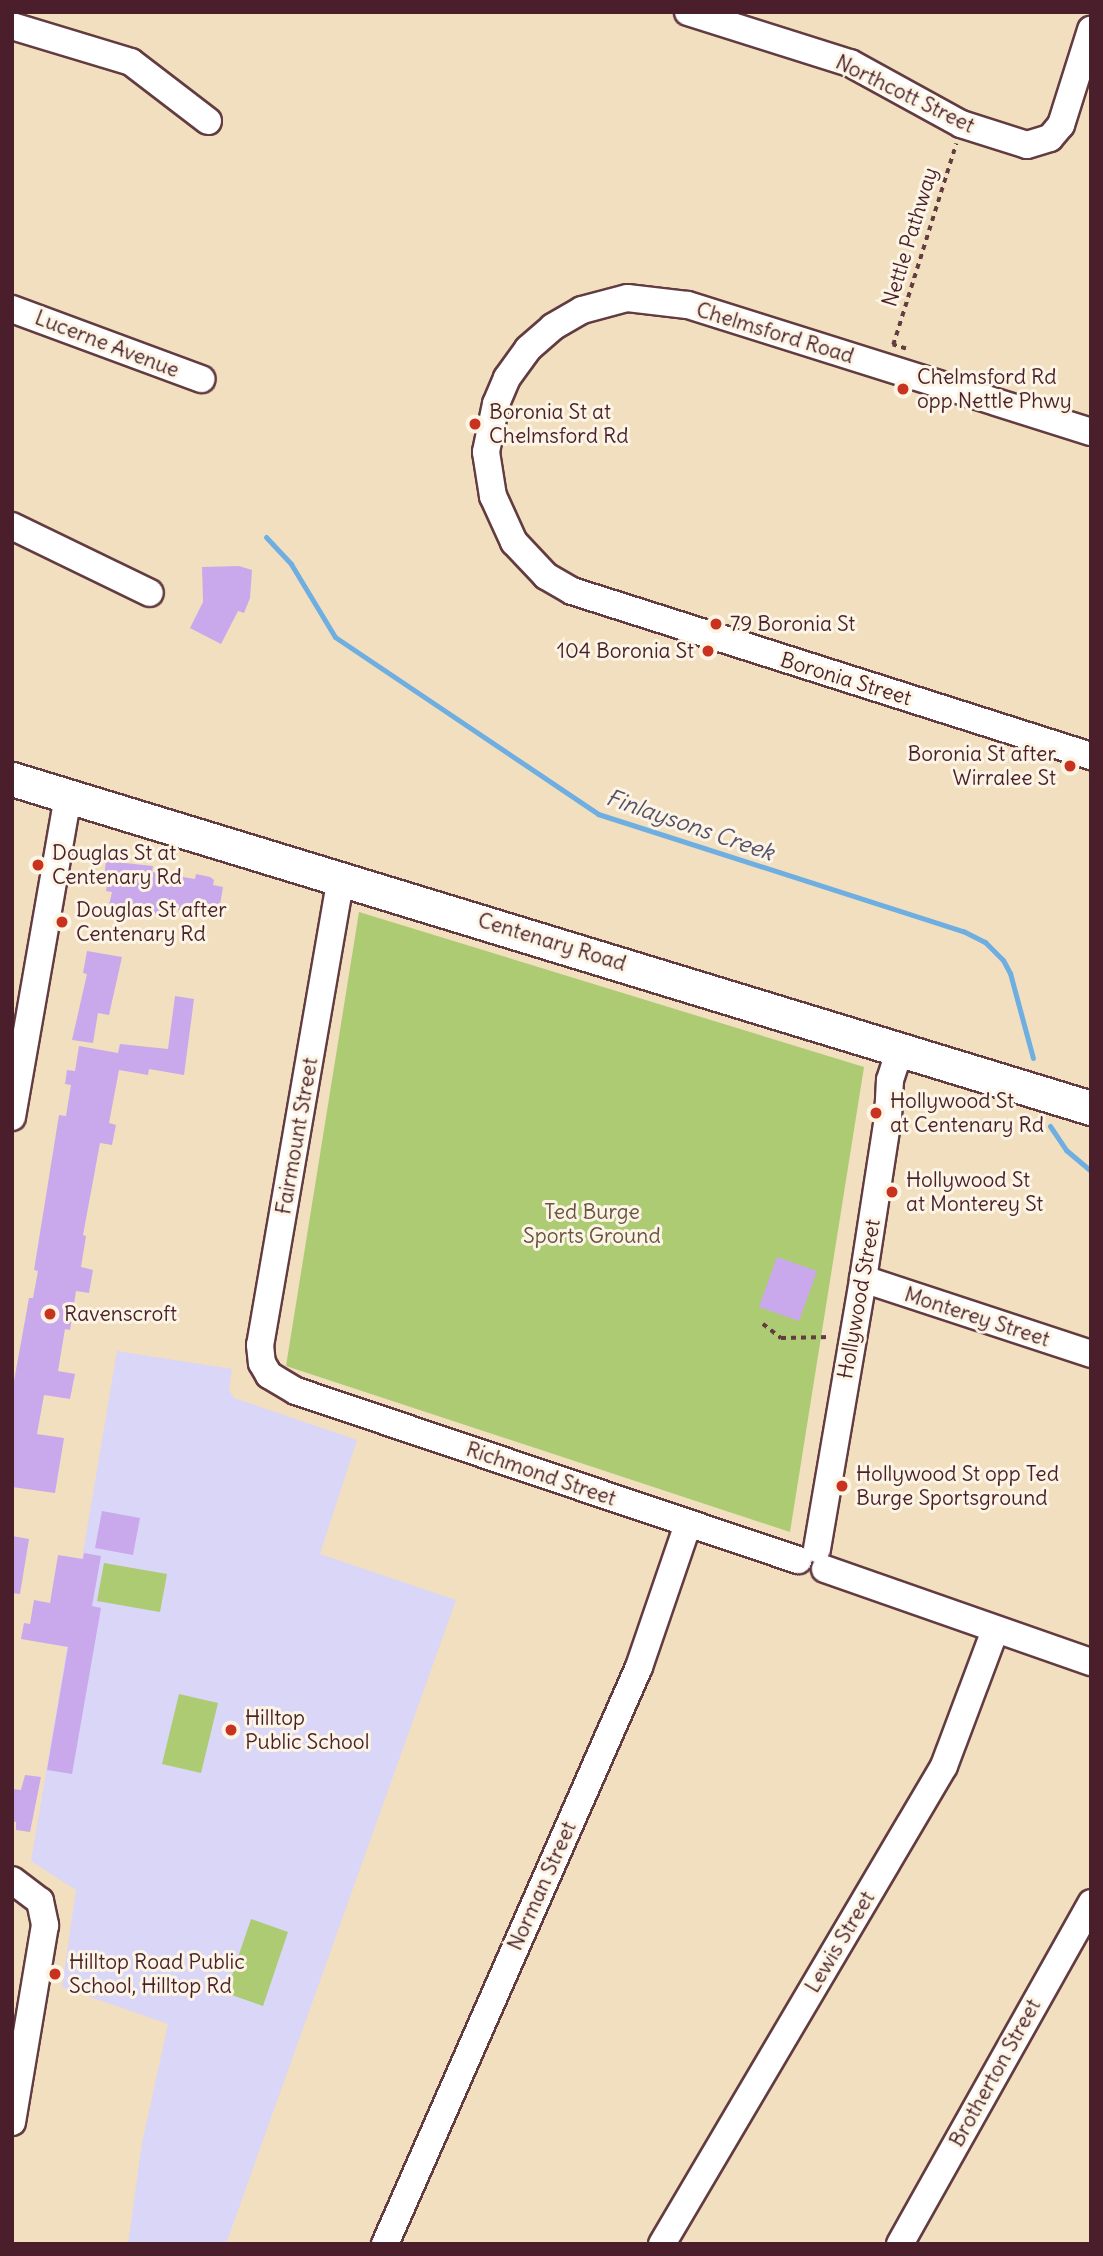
<!DOCTYPE html>
<html>
<head>
<meta charset="utf-8">
<style>
	body { margin:0 }
	#map { position:relative; width:1103px; height:2256px; overflow:hidden; background:#f2dfbf; font-family:Delius,sans-serif }
	div>[style] { position:absolute }
	[style*='--x'] { left:calc(var(--x)*1px); top:calc(var(--y)*1px); width:calc(var(--w)*1px); rotate:calc(var(--a)*1deg) }
	.built>* { inset:0; background:#d9d6f7 }
	.green>* { inset:0; background:#adcb72 }
	.stream>* { height:5px; margin:-2.5px; padding:0 2.5px; transform-origin:2.5px; border-radius:2.5px; background:#6eaee1 }
	.building>* { inset:0; background:#c9a9eb }
	.path>* { height:3.5px; margin-top:-1.75px; transform-origin:0; background:repeating-linear-gradient(90deg,#633c41 0 5px,transparent 0 10px) }
	.roads { filter:drop-shadow(2px 0 #633c41) drop-shadow(-2px 0 #633c41) drop-shadow(0 2px #633c41) drop-shadow(0 -2px #633c41) }
	.minor>* { height:26px; margin:-13px; padding:0 13px; transform-origin:13px; border-radius:13px; background:#fff }
	.major>* { height:33px; margin:-16.5px; padding:0 16.5px; transform-origin:16.5px; border-radius:16.5px; background:#fff }
	.dots>* { width:19px; height:19px; translate:-50% -50%; box-sizing:border-box; border:4px solid #fcf5e5; border-radius:50% }
	span { translate:-50% -50%; white-space:nowrap; text-align:center; line-height:1.15; -webkit-text-stroke:6px #fcf5e5; paint-order:stroke }
	.street-label { font-size:21px; color:#4a1f2b }
	.poi-label { font-size:21px; color:#4a1f2b }
	.left { translate:0 -50%; text-align:left }
	.right { translate:-100% -50%; text-align:right }
	.park-label { font-size:21px; color:#685340 }
	.water-label { font-size:23px; color:#57516b; font-style:italic }
	.frame { position:absolute; inset:0; border:14px solid #4a1f2b; pointer-events:none }
</style>
</head>
<body>
<div id="map">
	<div class="built">
		<div style="clip-path:polygon(117px 1351px,232px 1369px,229px 1390px,234px 1398px,357px 1440px,320px 1554px,456px 1600px,226px 2244px,128px 2244px,142px 2143px,168px 2024px,62px 1987px,76px 1890px,31px 1861px)"></div>
	</div>
	<div class="green">
		<div style="clip-path:polygon(359px 912px,864px 1067px,790px 1532px,286px 1366px)"></div>
		<div style="clip-path:polygon(104px 1563px,167px 1574px,160px 1612px,97px 1601px)"></div>
		<div style="clip-path:polygon(179px 1694px,218px 1703px,201px 1773px,162px 1764px)"></div>
		<div style="clip-path:polygon(251px 1919px,288px 1932px,263px 2006px,226px 1993px)"></div>
	</div>
	<div class="stream">
		<div style="--x:266;--y:537;--w:37;--a:47"></div>
		<div style="--x:291;--y:564;--w:85;--a:58.9"></div>
		<div style="--x:335;--y:637;--w:317;--a:33.9"></div>
		<div style="--x:598;--y:814;--w:383;--a:17.8"></div>
		<div style="--x:963;--y:931;--w:25;--a:27"></div>
		<div style="--x:985;--y:942;--w:25;--a:45"></div>
		<div style="--x:1003;--y:960;--w:15;--a:62"></div>
		<div style="--x:1010;--y:973;--w:88;--a:74.9"></div>
		<div style="--x:1050;--y:1126;--w:29;--a:56"></div>
		<div style="--x:1066;--y:1150;--w:33;--a:40"></div>
	</div>
	<div class="building">
		<div style="clip-path:polygon(239px 566px,252px 570px,250px 598px,244px 613px,238px 611px,221px 644px,190px 628px,203px 602px,202px 567px)"></div>
		<div style="clip-path:polygon(106px 861px,153px 866px,152px 872px,195px 879px,196px 874px,210px 877px,214px 880px,213px 885px,223px 887px,220px 905px,210px 904px,208px 915px,166px 908px,165px 916px,127px 910px,125px 922px,106px 918px,112px 892px,106px 891px,107px 885px,103px 885px)"></div>
		<div style="clip-path:polygon(87px 951px,122px 957px,109px 1015px,98px 1013px,93px 1043px,72px 1040px,87px 974px,83px 973px)"></div>
		<div style="clip-path:polygon(175px 996px,194px 999px,184px 1075px,149px 1069px,148px 1075px,119px 1070px,109px 1123px,116px 1125px,112px 1145px,100px 1143px,83px 1235px,86px 1236px,81px 1267px,93px 1270px,89px 1293px,76px 1291px,70px 1330px,65px 1329px,58px 1371px,75px 1374px,70px 1399px,44px 1395px,37px 1434px,64px 1438px,55px 1493px,12px 1487px,12px 1392px,29px 1298px,33px 1298px,38px 1271px,34px 1270px,59px 1115px,66px 1116px,71px 1085px,65px 1084px,67px 1070px,75px 1071px,79px 1046px,118px 1053px,120px 1044px,168px 1049px)"></div>
		<div style="clip-path:polygon(777px 1257px,817px 1271px,799px 1321px,759px 1307px)"></div>
		<div style="clip-path:polygon(102px 1511px,140px 1518px,133px 1555px,95px 1548px)"></div>
		<div style="clip-path:polygon(12px 1536px,29px 1539px,20px 1594px,12px 1593px)"></div>
		<div style="clip-path:polygon(84px 1553px,101px 1556px,92px 1606px,101px 1608px,72px 1774px,47px 1770px,68px 1647px,21px 1639px,24px 1623px,30px 1624px,34px 1600px,50px 1603px,58px 1555px,83px 1559px)"></div>
		<div style="clip-path:polygon(25px 1775px,41px 1777px,30px 1832px,16px 1830px,16px 1822px,12px 1821px,12px 1789px,21px 1790px)"></div>
	</div>
	<div class="path">
		<div style="--x:906;--y:349;--w:14;--a:-163"></div>
		<div style="--x:893;--y:345;--w:211;--a:-72.6"></div>
		<div style="--x:763;--y:1324;--w:23;--a:38"></div>
		<div style="--x:781;--y:1338;--w:50;--a:-1.1"></div>
	</div>
	<div class="roads">
		<div class="minor">
			<div style="--x:688;--y:12;--w:170;--a:17.5"></div>
			<div style="--x:850;--y:63;--w:127;--a:28.8"></div>
			<div style="--x:961;--y:124;--w:69;--a:17.7"></div>
			<div style="--x:1027;--y:145;--w:24;--a:-17"></div>
			<div style="--x:1050;--y:138;--w:17;--a:-50"></div>
			<div style="--x:1061;--y:125;--w:100;--a:-72.5"></div>
			<div style="--x:12;--y:26;--w:124;--a:16.8"></div>
			<div style="--x:131;--y:62;--w:97;--a:37.5"></div>
			<div style="--x:12;--y:309;--w:202;--a:20.3"></div>
			<div style="--x:1091;--y:432;--w:423;--a:-162.5"></div>
			<div style="--x:687;--y:305;--w:60;--a:-173.3"></div>
			<div style="--x:627;--y:298;--w:47;--a:165.1"></div>
			<div style="--x:582;--y:310;--w:34;--a:150"></div>
			<div style="--x:553;--y:327;--w:33;--a:139"></div>
			<div style="--x:528;--y:349;--w:36;--a:126"></div>
			<div style="--x:507;--y:378;--w:28;--a:113"></div>
			<div style="--x:496;--y:404;--w:49;--a:101.8"></div>
			<div style="--x:486;--y:452;--w:45;--a:81"></div>
			<div style="--x:493;--y:496;--w:51;--a:65.5"></div>
			<div style="--x:514;--y:542;--w:47;--a:46.7"></div>
			<div style="--x:546;--y:576;--w:30;--a:30"></div>
			<div style="--x:572;--y:591;--w:545;--a:17.64"></div>
			<div style="--x:12;--y:526;--w:153;--a:25.9"></div>
			<div style="--x:341;--y:877;--w:475;--a:99.8"></div>
			<div style="--x:260;--y:1345;--w:18;--a:84"></div>
			<div style="--x:262;--y:1363;--w:14;--a:60"></div>
			<div style="--x:269;--y:1375;--w:31;--a:31"></div>
			<div style="--x:296;--y:1391;--w:530;--a:18.61"></div>
			<div style="--x:12;--y:1117;--w:326;--a:-80.1"></div>
			<div style="--x:863;--y:1279;--w:240;--a:18.2"></div>
			<div style="--x:817;--y:1549;--w:274;--a:-80.3"></div>
			<div style="--x:863;--y:1279;--w:163;--a:-81.2"></div>
			<div style="--x:888;--y:1118;--w:38;--a:-87"></div>
			<div style="--x:890;--y:1080;--w:33;--a:-72"></div>
			<div style="--x:825;--y:1569;--w:282;--a:19.3"></div>
			<div style="--x:12;--y:1880;--w:35;--a:37"></div>
			<div style="--x:40;--y:1901;--w:25;--a:78"></div>
			<div style="--x:45;--y:1925;--w:200;--a:99.5"></div>
			<div style="--x:385;--y:2244;--w:630;--a:-66.24"></div>
			<div style="--x:639;--y:1667;--w:151;--a:-71.1"></div>
			<div style="--x:662;--y:2244;--w:555;--a:-59.46"></div>
			<div style="--x:944;--y:1766;--w:145;--a:-69.4"></div>
			<div style="--x:900;--y:2244;--w:391;--a:-60.7"></div>
		</div>
		<div class="major">
			<div style="--x:12;--y:779;--w:1128;--a:16.96"></div>
		</div>
	</div>
	<div class="dots">
		<div style="left:903px;top:389px;background:#c8321e"></div>
		<div style="left:475px;top:424px;background:#c8321e"></div>
		<div style="left:716px;top:624px;background:#c8321e"></div>
		<div style="left:708px;top:651px;background:#c8321e"></div>
		<div style="left:1070px;top:766px;background:#c8321e"></div>
		<div style="left:38px;top:865px;background:#c8321e"></div>
		<div style="left:62px;top:922px;background:#c8321e"></div>
		<div style="left:876px;top:1113px;background:#c8321e"></div>
		<div style="left:892px;top:1192px;background:#c8321e"></div>
		<div style="left:50px;top:1314px;background:#c8321e"></div>
		<div style="left:842px;top:1486px;background:#c8321e"></div>
		<div style="left:231px;top:1730px;background:#c8321e"></div>
		<div style="left:55px;top:1974px;background:#c8321e"></div>
	</div>
	<div class="street-label">
		<span style="left:905px;top:94px;rotate:26deg">Northcott Street</span>
		<span style="left:910px;top:237px;rotate:-73deg">Nettle Pathway</span>
		<span style="left:775px;top:333px;rotate:17deg">Chelmsford Road</span>
		<span style="left:107px;top:344px;rotate:21deg">Lucerne Avenue</span>
		<span style="left:846px;top:679px;rotate:17deg">Boronia Street</span>
		<span style="left:552px;top:942px;rotate:17deg">Centenary Road</span>
		<span style="left:297px;top:1136px;rotate:-80deg">Fairmount Street</span>
		<span style="left:859px;top:1299px;rotate:-80deg">Hollywood Street</span>
		<span style="left:977px;top:1317px;rotate:18deg">Monterey Street</span>
		<span style="left:541px;top:1474px;rotate:19deg">Richmond Street</span>
		<span style="left:542px;top:1886px;rotate:-66deg">Norman Street</span>
		<span style="left:840px;top:1942px;rotate:-59deg">Lewis Street</span>
		<span style="left:995px;top:2073px;rotate:-61deg">Brotherton Street</span>
	</div>
	<div class="poi-label">
		<span class="left" style="left:917px;top:389px">Chelmsford Rd<br>opp Nettle Phwy</span>
		<span class="left" style="left:489px;top:424px">Boronia St at<br>Chelmsford Rd</span>
		<span class="left" style="left:730px;top:624px">79 Boronia St</span>
		<span class="right" style="left:694px;top:651px">104 Boronia St</span>
		<span class="right" style="left:1056px;top:766px">Boronia St after<br>Wirralee St</span>
		<span class="left" style="left:52px;top:865px">Douglas St at<br>Centenary Rd</span>
		<span class="left" style="left:76px;top:922px">Douglas St after<br>Centenary Rd</span>
		<span class="left" style="left:890px;top:1113px">Hollywood St<br>at Centenary Rd</span>
		<span class="left" style="left:906px;top:1192px">Hollywood St<br>at Monterey St</span>
		<span class="left" style="left:64px;top:1314px">Ravenscroft</span>
		<span class="left" style="left:856px;top:1486px">Hollywood St opp Ted<br>Burge Sportsground</span>
		<span class="left" style="left:245px;top:1730px">Hilltop<br>Public School</span>
		<span class="left" style="left:69px;top:1974px">Hilltop Road Public<br>School, Hilltop Rd</span>
	</div>
	<div class="park-label">
		<span style="left:592px;top:1224px">Ted Burge<br>Sports Ground</span>
	</div>
	<div class="water-label">
		<span style="left:690px;top:825px;rotate:19deg">Finlaysons Creek</span>
	</div>
	<div class="frame"></div>
</div>
</body>
</html>
